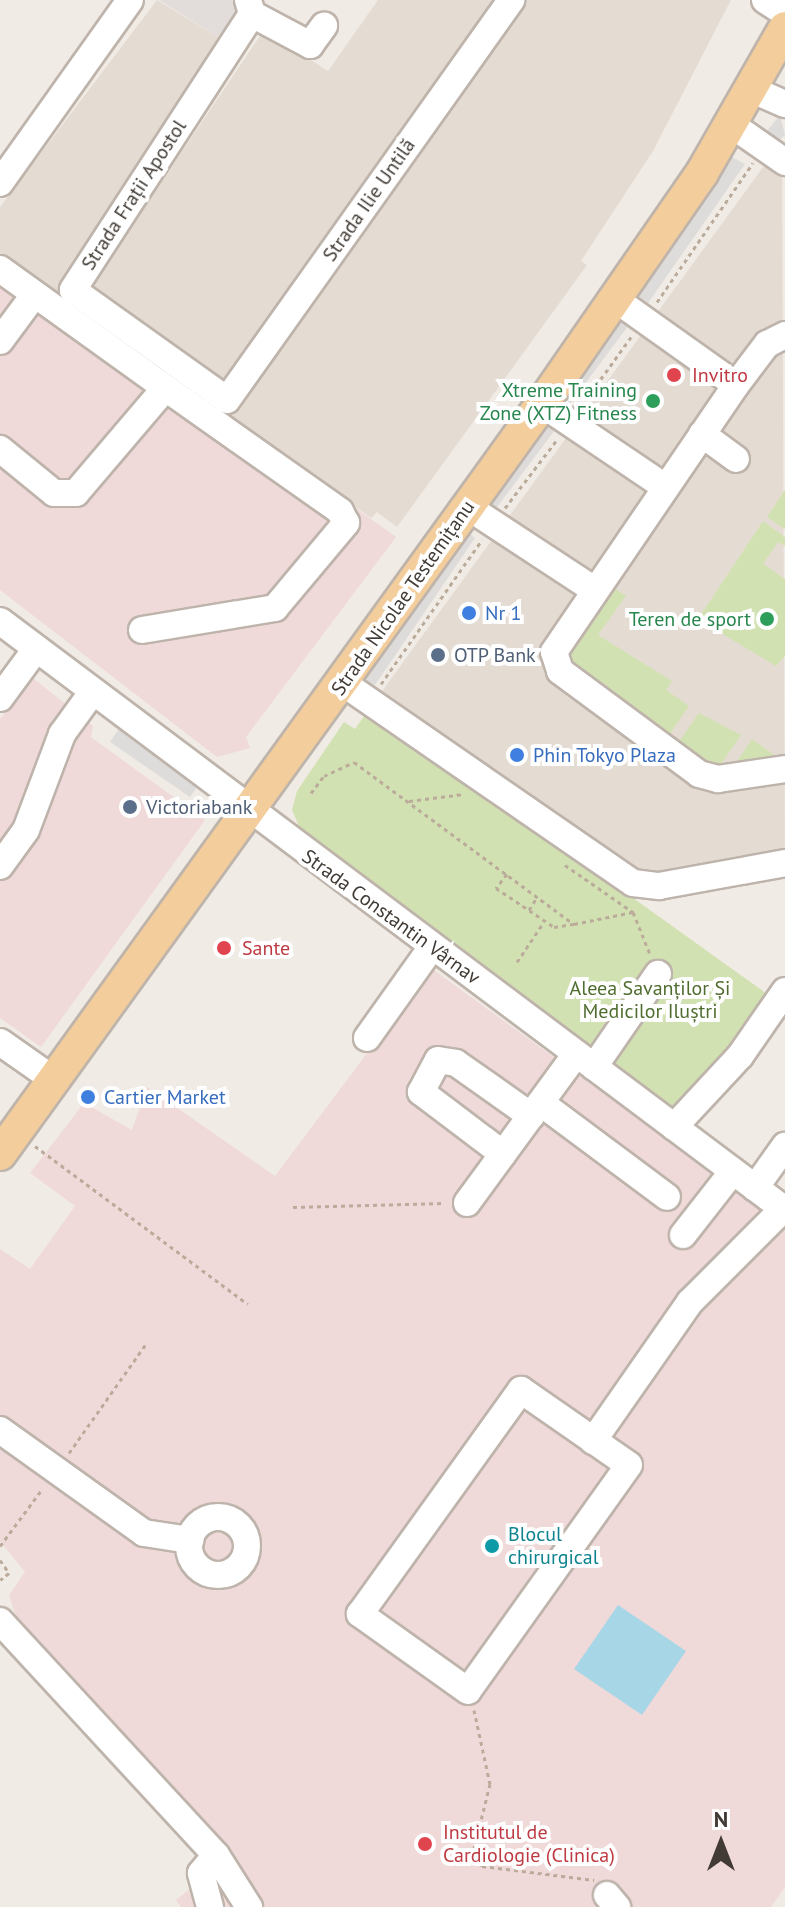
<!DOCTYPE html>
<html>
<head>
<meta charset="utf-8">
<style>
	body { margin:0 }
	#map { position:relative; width:785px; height:1907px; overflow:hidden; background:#f0ebe5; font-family:"PT Sans",sans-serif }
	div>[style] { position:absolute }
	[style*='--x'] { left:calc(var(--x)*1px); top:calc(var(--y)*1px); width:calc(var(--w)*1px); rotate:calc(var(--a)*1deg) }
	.residential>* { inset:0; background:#e4dcd3 }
	.industrial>* { inset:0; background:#e2ddda }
	.medical>* { inset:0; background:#f0d9d9 }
	.green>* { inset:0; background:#d2e1b1 }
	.parking>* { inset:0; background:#dedcda }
	.water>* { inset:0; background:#a7d7e7 }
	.path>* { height:3px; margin-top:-1.5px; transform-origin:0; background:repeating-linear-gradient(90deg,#bbab9b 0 4px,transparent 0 8px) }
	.roads { filter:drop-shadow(2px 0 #beb4ab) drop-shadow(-2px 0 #beb4ab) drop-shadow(0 2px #beb4ab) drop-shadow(0 -2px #beb4ab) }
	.minor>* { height:26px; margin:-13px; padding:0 13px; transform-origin:13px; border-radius:13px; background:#fff }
	.minor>.ring { margin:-13px; padding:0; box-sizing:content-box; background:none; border:26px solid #fff; border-radius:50% }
	.major>* { height:32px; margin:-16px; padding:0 16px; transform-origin:16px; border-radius:16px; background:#f3cd9b }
	.dots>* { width:22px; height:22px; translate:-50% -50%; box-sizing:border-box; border:4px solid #fff; border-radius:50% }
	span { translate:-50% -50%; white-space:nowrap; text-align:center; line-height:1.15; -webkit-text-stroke:8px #fff; paint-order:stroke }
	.street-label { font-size:20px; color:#423b35 }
	.health-label { font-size:20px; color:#be3a42 }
	.left { translate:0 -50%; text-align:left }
	.leisure-label { font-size:20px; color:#27864d }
	.right { translate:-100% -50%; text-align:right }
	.shop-label { font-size:20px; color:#366cbe }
	.service-label { font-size:20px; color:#4e5e75 }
	.park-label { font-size:20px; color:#506d2f }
	.culture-label { font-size:20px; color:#0d838f }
	.north { position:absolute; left:681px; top:1803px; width:80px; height:80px; -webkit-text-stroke:6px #fff; paint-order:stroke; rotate:0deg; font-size:22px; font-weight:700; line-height:32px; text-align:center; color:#423b35 }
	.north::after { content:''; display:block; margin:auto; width:28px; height:36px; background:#423b35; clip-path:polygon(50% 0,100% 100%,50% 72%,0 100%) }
</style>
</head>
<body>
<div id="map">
	<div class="residential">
		<div style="clip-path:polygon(157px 0,223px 40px,56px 293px,0 252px,0 207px)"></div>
		<div style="clip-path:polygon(378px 0,495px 0,220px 386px,86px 294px,264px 30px,328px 71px)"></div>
		<div style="clip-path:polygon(524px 0,731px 0,653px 151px,581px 261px,587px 265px,397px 527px,377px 512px,371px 518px,229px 415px)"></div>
		<div style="clip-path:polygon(782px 141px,785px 868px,653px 895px,369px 709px)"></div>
	</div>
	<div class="industrial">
		<div style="clip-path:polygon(159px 0,232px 0,241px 15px,223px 40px)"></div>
	</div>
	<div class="medical">
		<div style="clip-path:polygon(0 252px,396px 537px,246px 737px,250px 748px,217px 757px,0 590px)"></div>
		<div style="clip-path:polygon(33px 678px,93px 726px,91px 737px,205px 820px,41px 1047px,0 1018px,0 719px)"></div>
		<div style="clip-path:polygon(431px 968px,785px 1225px,785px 1887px,771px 1907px,181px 1907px,176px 1900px,233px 1855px,16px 1617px,9px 1595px,25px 1572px,0 1541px,0 1249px,30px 1269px,75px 1206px,30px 1173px,84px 1103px,132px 1130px,147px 1087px,275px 1176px)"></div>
	</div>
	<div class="green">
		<div style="clip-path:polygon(785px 490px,785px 529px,767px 517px)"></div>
		<div style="clip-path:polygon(763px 521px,785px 537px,785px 546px,778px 542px,763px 564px,785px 579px,785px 656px,776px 666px,704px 623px,702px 613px)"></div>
		<div style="clip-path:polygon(608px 584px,626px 596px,598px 635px,672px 681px,666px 690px,689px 706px,667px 738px,604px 683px,598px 689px,568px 667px,565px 649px)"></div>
		<div style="clip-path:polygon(369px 709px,767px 994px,768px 1004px,677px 1110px,302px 833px,292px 810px,297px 791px,344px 722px,355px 729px)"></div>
		<div style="clip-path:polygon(699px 713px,741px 735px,717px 770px,676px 746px)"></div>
		<div style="clip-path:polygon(752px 739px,780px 759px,785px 755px,785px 764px,732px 769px)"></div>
	</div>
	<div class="parking">
		<div style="clip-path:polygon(780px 115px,785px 135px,773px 146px,762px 137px)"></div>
		<div style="clip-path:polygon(730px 156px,745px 164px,646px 306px,633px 295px)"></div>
		<div style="clip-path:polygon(617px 314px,631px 322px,567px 408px,556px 400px)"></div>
		<div style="clip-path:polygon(543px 418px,558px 426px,494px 511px,482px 503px)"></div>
		<div style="clip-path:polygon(465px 530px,475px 538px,375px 685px,359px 681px)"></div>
		<div style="clip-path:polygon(120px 727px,199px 784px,190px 797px,110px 742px)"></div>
	</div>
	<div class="water">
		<div style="clip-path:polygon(618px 1605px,686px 1651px,642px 1715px,574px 1669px)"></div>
	</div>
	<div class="path">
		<div style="--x:657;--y:302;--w:169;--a:-55.4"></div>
		<div style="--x:582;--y:405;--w:84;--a:-54.2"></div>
		<div style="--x:505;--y:508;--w:84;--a:-52.7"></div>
		<div style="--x:381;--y:684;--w:176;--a:-55"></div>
		<div style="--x:311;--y:793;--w:21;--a:-53"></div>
		<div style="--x:324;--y:776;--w:33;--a:-25"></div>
		<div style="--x:354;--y:762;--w:273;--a:36.4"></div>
		<div style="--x:574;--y:924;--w:60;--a:-11.5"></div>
		<div style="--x:409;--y:801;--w:55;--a:-7.3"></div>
		<div style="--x:565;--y:865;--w:83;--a:34.7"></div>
		<div style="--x:633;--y:912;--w:45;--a:68"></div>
		<div style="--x:507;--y:874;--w:18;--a:128"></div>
		<div style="--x:496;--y:888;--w:70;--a:33.9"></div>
		<div style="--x:554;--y:927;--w:20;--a:-9"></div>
		<div style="--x:529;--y:910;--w:15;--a:-58"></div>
		<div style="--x:517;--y:962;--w:48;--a:-56"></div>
		<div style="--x:35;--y:1146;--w:265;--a:36.6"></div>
		<div style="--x:293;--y:1207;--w:152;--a:-1.5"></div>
		<div style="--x:69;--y:1453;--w:133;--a:-54.8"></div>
		<div style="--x:0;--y:1546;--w:72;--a:-53.4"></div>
		<div style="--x:0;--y:1560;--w:16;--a:55"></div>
		<div style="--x:9;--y:1573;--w:11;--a:142"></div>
		<div style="--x:474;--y:1710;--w:76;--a:77.8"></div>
		<div style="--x:490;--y:1784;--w:66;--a:104"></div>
		<div style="--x:474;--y:1848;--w:20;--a:66"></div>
		<div style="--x:482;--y:1866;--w:113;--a:7.1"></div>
	</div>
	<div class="roads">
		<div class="minor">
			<div style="--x:248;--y:0;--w:15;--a:74"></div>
			<div style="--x:252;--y:14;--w:329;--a:123"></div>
			<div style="--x:73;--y:290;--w:189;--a:35.5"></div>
			<div style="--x:227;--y:400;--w:491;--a:-54.6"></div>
			<div style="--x:765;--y:0;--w:24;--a:33"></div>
			<div style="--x:252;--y:14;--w:66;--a:28.1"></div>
			<div style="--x:310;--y:45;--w:24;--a:-54"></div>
			<div style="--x:753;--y:90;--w:35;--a:24"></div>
			<div style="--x:732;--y:125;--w:65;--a:34.9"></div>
			<div style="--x:0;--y:183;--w:224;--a:-54.6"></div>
			<div style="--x:0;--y:269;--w:197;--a:35.7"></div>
			<div style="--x:160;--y:384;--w:9;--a:84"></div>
			<div style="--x:161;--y:393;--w:131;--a:130.4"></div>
			<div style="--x:76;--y:493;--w:22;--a:180"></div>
			<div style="--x:54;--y:493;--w:70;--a:-140.8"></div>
			<div style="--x:615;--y:299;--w:148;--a:35.4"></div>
			<div style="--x:785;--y:335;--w:20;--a:153"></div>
			<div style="--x:767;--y:344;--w:51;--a:127.1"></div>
			<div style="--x:736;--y:385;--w:323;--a:124.3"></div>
			<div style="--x:554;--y:652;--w:20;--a:72"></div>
			<div style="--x:560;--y:671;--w:173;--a:36.5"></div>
			<div style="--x:699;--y:774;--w:20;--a:15"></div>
			<div style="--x:718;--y:779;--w:68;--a:-8.5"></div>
			<div style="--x:0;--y:341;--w:57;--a:-53.5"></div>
			<div style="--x:542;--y:404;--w:148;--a:34"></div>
			<div style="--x:702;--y:434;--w:42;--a:36.3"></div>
			<div style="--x:468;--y:507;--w:149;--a:33.3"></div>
			<div style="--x:0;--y:621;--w:981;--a:36.88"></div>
			<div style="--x:142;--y:630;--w:135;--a:-9.4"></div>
			<div style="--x:275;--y:608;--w:111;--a:-50.1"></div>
			<div style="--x:346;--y:523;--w:13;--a:-117"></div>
			<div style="--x:340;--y:511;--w:220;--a:-144.8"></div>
			<div style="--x:343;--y:683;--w:352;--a:34.6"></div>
			<div style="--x:633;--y:883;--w:26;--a:7"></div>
			<div style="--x:659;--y:886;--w:128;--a:-10.3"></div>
			<div style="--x:0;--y:698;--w:61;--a:-53.7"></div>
			<div style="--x:0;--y:866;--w:44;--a:-54.2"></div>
			<div style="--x:26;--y:830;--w:103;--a:-69.4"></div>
			<div style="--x:62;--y:734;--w:49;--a:-54.1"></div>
			<div style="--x:367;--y:1038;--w:112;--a:-54.5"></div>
			<div style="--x:0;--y:1042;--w:66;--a:35.1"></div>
			<div style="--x:594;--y:1067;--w:113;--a:-55.5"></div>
			<div style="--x:541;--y:1103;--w:157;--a:36.7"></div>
			<div style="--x:674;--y:1127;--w:97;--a:-47.1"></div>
			<div style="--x:740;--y:1056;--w:79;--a:-55.3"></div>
			<div style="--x:503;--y:1154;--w:103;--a:-142.9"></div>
			<div style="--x:421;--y:1092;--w:36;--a:-62"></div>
			<div style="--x:438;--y:1060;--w:18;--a:9"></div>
			<div style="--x:456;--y:1063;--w:92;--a:35.2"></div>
			<div style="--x:755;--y:1188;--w:52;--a:-54.5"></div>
			<div style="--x:467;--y:1203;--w:185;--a:-53.8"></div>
			<div style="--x:683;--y:1235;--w:81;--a:-52"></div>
			<div style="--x:521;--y:1390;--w:131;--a:34.8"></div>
			<div style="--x:629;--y:1465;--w:277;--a:125.5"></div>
			<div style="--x:468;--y:1691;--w:133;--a:-144.5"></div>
			<div style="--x:360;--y:1614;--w:276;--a:-54.3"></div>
			<div style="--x:0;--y:1430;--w:177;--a:35.6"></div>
			<div style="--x:144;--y:1533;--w:47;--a:8.7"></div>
			<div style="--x:593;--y:1441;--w:169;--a:-55.1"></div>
			<div style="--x:690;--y:1302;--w:132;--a:-45"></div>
			<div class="ring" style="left:189px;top:1517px;width:32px;height:32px"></div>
			<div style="--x:0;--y:1621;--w:318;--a:47.3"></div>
			<div style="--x:216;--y:1855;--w:62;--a:57.6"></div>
			<div style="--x:607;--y:1895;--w:16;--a:50"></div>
			<div style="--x:210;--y:1907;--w:35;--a:-105"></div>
			<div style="--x:201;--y:1873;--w:23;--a:-50"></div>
		</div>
		<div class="major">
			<div style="--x:0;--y:1154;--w:925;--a:-54.15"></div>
			<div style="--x:542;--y:404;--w:281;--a:-55.3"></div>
			<div style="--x:702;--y:173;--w:167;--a:-60.2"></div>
		</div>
	</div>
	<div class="dots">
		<div style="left:674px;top:375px;background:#e0444e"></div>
		<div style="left:653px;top:401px;background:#2e9e5b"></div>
		<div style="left:469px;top:613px;background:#3f7fe0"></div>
		<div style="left:767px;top:619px;background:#2e9e5b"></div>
		<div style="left:438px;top:655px;background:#5c6f8a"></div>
		<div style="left:517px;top:755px;background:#3f7fe0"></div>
		<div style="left:130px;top:807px;background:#5c6f8a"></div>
		<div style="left:224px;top:948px;background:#e0444e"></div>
		<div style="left:88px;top:1097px;background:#3f7fe0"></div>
		<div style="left:492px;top:1546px;background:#0f9aa8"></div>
		<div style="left:425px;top:1844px;background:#e0444e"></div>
	</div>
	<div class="street-label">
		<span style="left:134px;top:195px;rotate:-57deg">Strada Frații Apostol</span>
		<span style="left:369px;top:200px;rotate:-55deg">Strada Ilie Untilă</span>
		<span style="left:403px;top:598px;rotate:-55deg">Strada Nicolae Testemițanu</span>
		<span style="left:391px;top:917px;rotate:36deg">Strada Constantin Vârnav</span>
	</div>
	<div class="health-label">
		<span class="left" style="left:692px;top:375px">Invitro</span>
		<span class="left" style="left:242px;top:948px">Sante</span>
		<span class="left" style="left:443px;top:1844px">Institutul de<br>Cardiologie (Clinica)</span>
	</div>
	<div class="leisure-label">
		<span class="right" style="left:637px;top:402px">Xtreme Training<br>Zone (XTZ) Fitness</span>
		<span class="right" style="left:751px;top:619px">Teren de sport</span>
	</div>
	<div class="shop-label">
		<span class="left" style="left:485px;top:613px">Nr 1</span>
		<span class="left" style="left:533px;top:755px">Phin Tokyo Plaza</span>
		<span class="left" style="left:104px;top:1097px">Cartier Market</span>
	</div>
	<div class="service-label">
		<span class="left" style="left:454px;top:655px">OTP Bank</span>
		<span class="left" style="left:146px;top:807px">Victoriabank</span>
	</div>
	<div class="park-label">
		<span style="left:650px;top:1000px">Aleea Savanților Și<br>Medicilor Iluștri</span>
	</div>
	<div class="culture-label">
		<span class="left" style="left:508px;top:1546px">Blocul<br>chirurgical</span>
	</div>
	<div class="north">N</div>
</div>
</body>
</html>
